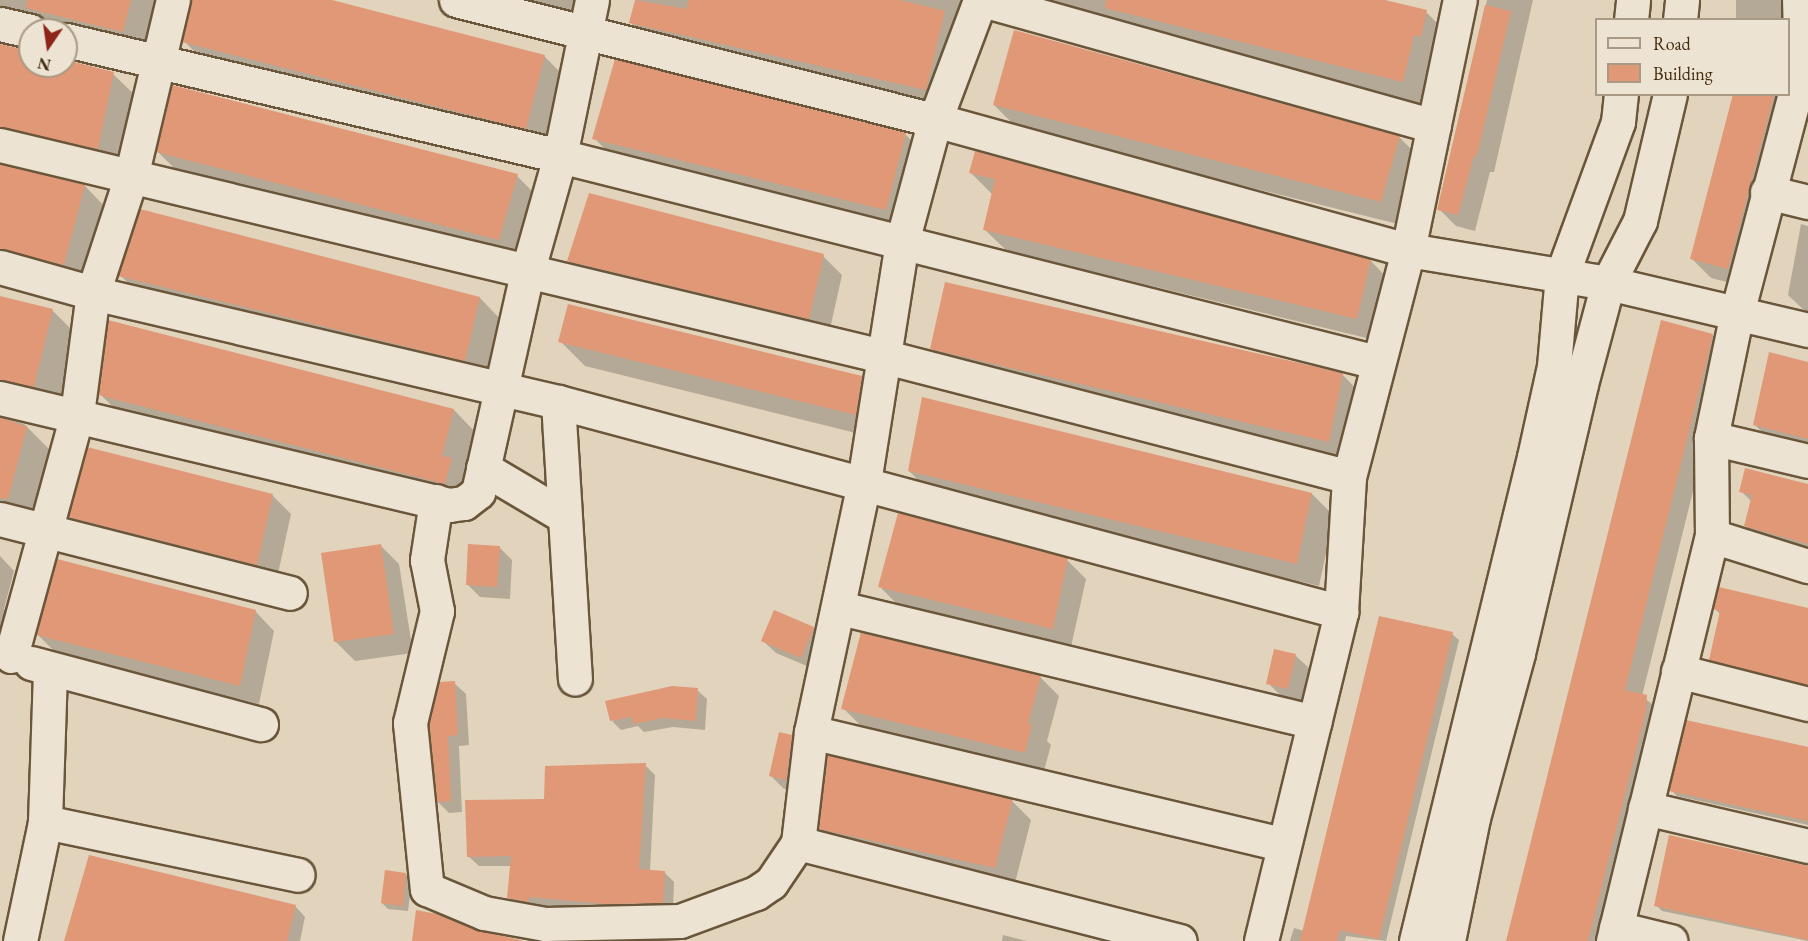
<!DOCTYPE html>
<html>
<head>
<meta charset="utf-8">
<style>
	body { margin:0 }
	#map { position:relative; width:1808px; height:941px; overflow:hidden; background:#e2d4bc; font-family:"EB Garamond",serif }
	div>[style] { position:absolute }
	[style*='--x'] { left:calc(var(--x)*1px); top:calc(var(--y)*1px); width:calc(var(--w)*1px); rotate:calc(var(--a)*1deg) }
	.shadow>* { inset:0; background:#0003 }
	.building>* { inset:0; background:#e09876 }
	.roads { filter:drop-shadow(2px 0 #6a563a) drop-shadow(-2px 0 #6a563a) drop-shadow(0 2px #6a563a) drop-shadow(0 -2px #6a563a) }
	.minor>* { height:33px; margin:-16.5px; padding:0 16.5px; transform-origin:16.5px; border-radius:16.5px; background:#ece3d3 }
	span { translate:-50% -50%; white-space:nowrap; text-align:center; line-height:1.15; -webkit-text-stroke:6px #ece3d3; paint-order:stroke }
	.legend { position:absolute; left:1595px; top:18px; width:195px; height:78px; box-sizing:border-box; background:#ece3d3; border:2px solid #a89a84; margin:0; padding:8px 10px; list-style:none; font-size:18px; color:#422c0e }
	.legend li { display:flex; align-items:center; gap:12px; height:30px }
	.legend b { width:30px; border:2px solid #a89a84 }
	.north { position:absolute; left:18px; top:18px; width:60px; height:60px; box-sizing:border-box; background:#ece3d3; border:2px solid #a89a84; border-radius:50%; rotate:193deg; font-size:16px; font-weight:700; line-height:24px; text-align:center; color:#422c0e }
	.north::after { content:''; display:block; margin:auto; width:21px; height:27px; background:#8f2418; clip-path:polygon(50% 0,100% 100%,50% 72%,0 100%) }
</style>
</head>
<body>
<div id="map">
	<div class="shadow">
		<div style="clip-path:polygon(0 0,161px 0,147px 56px,66px 30px,44px 30px,0 19px)"></div>
		<div style="clip-path:polygon(193px 0,326px 0,544px 56px,569px 81px,550px 153px,209px 66px,184px 41px)"></div>
		<div style="clip-path:polygon(466px 0,594px 0,586px 31px)"></div>
		<div style="clip-path:polygon(636px 0,965px 0,948px 111px,653px 45px,631px 23px)"></div>
		<div style="clip-path:polygon(1031px 0,1379px 0,1426px 12px,1451px 37px,1428px 106px,1041px 10px)"></div>
		<div style="clip-path:polygon(1487px 0,1533px 0,1494px 172px,1490px 172px,1475px 231px,1456px 226px,1439px 209px)"></div>
		<div style="clip-path:polygon(1736px 0,1791px 0,1793px 86px,1747px 287px,1711px 278px,1692px 259px,1735px 94px,1788px 94px,1788px 20px,1736px 20px)"></div>
		<div style="clip-path:polygon(0 45px,30px 53px,30px 66px,66px 66px,66px 62px,113px 74px,138px 98px,122px 173px,19px 152px,6px 165px,85px 186px,109px 211px,89px 289px,0 268px)"></div>
		<div style="clip-path:polygon(994px 105px,1399px 137px,1424px 162px,1406px 226px,1019px 130px)"></div>
		<div style="clip-path:polygon(905px 134px,924px 153px,905px 228px,613px 157px,594px 138px)"></div>
		<div style="clip-path:polygon(158px 152px,517px 176px,542px 201px,523px 264px,183px 177px)"></div>
		<div style="clip-path:polygon(970px 172px,1370px 260px,1392px 283px,1379px 341px,1007px 251px,984px 229px,993px 195px)"></div>
		<div style="clip-path:polygon(1801px 224px,1808px 226px,1808px 314px,1788px 295px)"></div>
		<div style="clip-path:polygon(823px 256px,842px 275px,828px 338px,588px 280px,569px 261px)"></div>
		<div style="clip-path:polygon(120px 275px,480px 298px,504px 323px,489px 385px,145px 300px)"></div>
		<div style="clip-path:polygon(0 297px,52px 310px,77px 335px,58px 411px,20px 404px,6px 419px,24px 424px,49px 449px,32px 526px,0 522px)"></div>
		<div style="clip-path:polygon(1712px 335px,1728px 351px,1642px 696px,1663px 713px,1608px 941px,1508px 941px)"></div>
		<div style="clip-path:polygon(560px 341px,861px 377px,886px 402px,880px 439px,585px 366px)"></div>
		<div style="clip-path:polygon(932px 348px,1342px 374px,1361px 394px,1348px 460px,951px 368px)"></div>
		<div style="clip-path:polygon(1808px 363px,1808px 452px,1774px 444px,1755px 425px)"></div>
		<div style="clip-path:polygon(100px 394px,454px 410px,478px 435px,469px 508px,125px 419px)"></div>
		<div style="clip-path:polygon(909px 471px,1312px 494px,1334px 516px,1319px 586px,931px 493px)"></div>
		<div style="clip-path:polygon(1808px 485px,1808px 556px,1765px 545px,1746px 526px,1752px 502px,1741px 491px)"></div>
		<div style="clip-path:polygon(272px 495px,291px 514px,276px 583px,89px 536px,70px 517px)"></div>
		<div style="clip-path:polygon(380px 545px,399px 564px,413px 653px,355px 661px,336px 642px)"></div>
		<div style="clip-path:polygon(499px 547px,512px 560px,510px 599px,480px 597px,467px 584px)"></div>
		<div style="clip-path:polygon(0 556px,14px 571px,4px 609px,18px 623px,0 648px)"></div>
		<div style="clip-path:polygon(1067px 560px,1086px 579px,1071px 647px,899px 606px,880px 587px)"></div>
		<div style="clip-path:polygon(1715px 609px,1808px 610px,1808px 698px,1730px 678px,1711px 659px,1721px 615px)"></div>
		<div style="clip-path:polygon(255px 611px,274px 631px,259px 704px,57px 654px,38px 635px)"></div>
		<div style="clip-path:polygon(813px 628px,826px 641px,814px 669px,776px 653px,763px 641px)"></div>
		<div style="clip-path:polygon(1452px 634px,1459px 640px,1386px 941px,1346px 936px,1345px 941px,1290px 941px,1294px 928px,1304px 931px)"></div>
		<div style="clip-path:polygon(1275px 651px,1296px 656px,1309px 668px,1301px 701px,1281px 696px,1268px 683px)"></div>
		<div style="clip-path:polygon(1040px 677px,1059px 696px,1047px 741px,1051px 745px,1044px 771px,862px 727px,843px 708px)"></div>
		<div style="clip-path:polygon(454px 683px,466px 694px,469px 745px,459px 746px,462px 812px,449px 813px,438px 802px)"></div>
		<div style="clip-path:polygon(697px 690px,707px 699px,705px 730px,673px 727px,644px 732px,638px 726px,621px 730px,612px 721px)"></div>
		<div style="clip-path:polygon(791px 736px,804px 749px,799px 792px,784px 789px,771px 776px)"></div>
		<div style="clip-path:polygon(1808px 749px,1808px 825px,1677px 796px,1671px 790px)"></div>
		<div style="clip-path:polygon(645px 765px,655px 775px,650px 871px,664px 872px,674px 882px,673px 912px,519px 908px,509px 898px,512px 866px,479px 866px,468px 856px,546px 800px)"></div>
		<div style="clip-path:polygon(1012px 801px,1031px 820px,1014px 887px,839px 848px,820px 828px)"></div>
		<div style="clip-path:polygon(1808px 867px,1808px 941px,1662px 911px,1656px 905px)"></div>
		<div style="clip-path:polygon(406px 874px,412px 880px,408px 911px,388px 909px,382px 903px)"></div>
		<div style="clip-path:polygon(295px 906px,305px 917px,300px 941px,67px 941px)"></div>
		<div style="clip-path:polygon(1003px 935px,1027px 941px,1028px 941px,1002px 941px)"></div>
	</div>
	<div class="building">
		<div style="clip-path:polygon(27px 0,131px 0,123px 32px,26px 8px)"></div>
		<div style="clip-path:polygon(191px 0,332px 0,545px 55px,526px 129px,182px 42px)"></div>
		<div style="clip-path:polygon(635px 0,687px 9px,688px 0,900px 0,945px 11px,926px 90px,629px 23px)"></div>
		<div style="clip-path:polygon(1106px 0,1385px 0,1427px 10px,1421px 37px,1414px 35px,1403px 82px,1105px 8px)"></div>
		<div style="clip-path:polygon(1485px 5px,1511px 11px,1477px 156px,1474px 156px,1458px 215px,1437px 210px)"></div>
		<div style="clip-path:polygon(1014px 30px,1400px 136px,1381px 202px,993px 105px)"></div>
		<div style="clip-path:polygon(0 44px,30px 51px,30px 66px,66px 66px,66px 60px,114px 72px,98px 149px,0 127px)"></div>
		<div style="clip-path:polygon(615px 59px,906px 133px,886px 210px,592px 139px)"></div>
		<div style="clip-path:polygon(172px 85px,518px 174px,499px 240px,156px 152px)"></div>
		<div style="clip-path:polygon(1733px 94px,1774px 94px,1728px 269px,1690px 259px)"></div>
		<div style="clip-path:polygon(975px 151px,1371px 259px,1357px 319px,983px 230px,995px 179px,969px 173px)"></div>
		<div style="clip-path:polygon(0 164px,85px 185px,64px 265px,0 249px)"></div>
		<div style="clip-path:polygon(589px 193px,824px 254px,809px 319px,567px 261px)"></div>
		<div style="clip-path:polygon(140px 209px,480px 297px,465px 361px,118px 276px)"></div>
		<div style="clip-path:polygon(945px 282px,1343px 373px,1329px 442px,930px 349px)"></div>
		<div style="clip-path:polygon(0 296px,53px 309px,34px 387px,0 380px)"></div>
		<div style="clip-path:polygon(568px 304px,862px 376px,856px 415px,558px 342px)"></div>
		<div style="clip-path:polygon(108px 320px,454px 409px,442px 456px,452px 458px,445px 484px,98px 395px)"></div>
		<div style="clip-path:polygon(1661px 320px,1713px 334px,1625px 690px,1647px 695px,1646px 711px,1588px 941px,1506px 941px)"></div>
		<div style="clip-path:polygon(1769px 352px,1808px 362px,1808px 439px,1753px 425px)"></div>
		<div style="clip-path:polygon(922px 397px,1312px 493px,1297px 564px,908px 471px)"></div>
		<div style="clip-path:polygon(0 417px,27px 427px,8px 499px,0 498px)"></div>
		<div style="clip-path:polygon(87px 447px,273px 494px,257px 565px,68px 517px)"></div>
		<div style="clip-path:polygon(1745px 468px,1808px 484px,1808px 544px,1744px 526px,1752px 495px,1739px 492px)"></div>
		<div style="clip-path:polygon(898px 513px,1068px 558px,1053px 629px,878px 587px)"></div>
		<div style="clip-path:polygon(381px 544px,394px 634px,334px 642px,321px 553px)"></div>
		<div style="clip-path:polygon(468px 544px,500px 546px,497px 587px,466px 585px)"></div>
		<div style="clip-path:polygon(57px 559px,256px 610px,240px 686px,36px 635px)"></div>
		<div style="clip-path:polygon(1719px 587px,1808px 608px,1808px 685px,1709px 660px,1720px 611px,1713px 609px)"></div>
		<div style="clip-path:polygon(774px 610px,814px 627px,801px 658px,761px 641px)"></div>
		<div style="clip-path:polygon(1379px 616px,1453px 632px,1388px 902px,1379px 939px,1340px 930px,1337px 941px,1300px 941px)"></div>
		<div style="clip-path:polygon(861px 632px,1041px 676px,1028px 723px,1032px 724px,1025px 753px,841px 709px)"></div>
		<div style="clip-path:polygon(1274px 649px,1296px 654px,1288px 689px,1266px 684px)"></div>
		<div style="clip-path:polygon(455px 681px,458px 735px,448px 736px,451px 801px,437px 802px,429px 724px,439px 682px)"></div>
		<div style="clip-path:polygon(672px 686px,698px 688px,696px 721px,663px 718px,633px 724px,632px 717px,610px 721px,605px 701px)"></div>
		<div style="clip-path:polygon(1686px 720px,1808px 747px,1808px 821px,1669px 791px)"></div>
		<div style="clip-path:polygon(779px 732px,792px 735px,786px 780px,769px 776px)"></div>
		<div style="clip-path:polygon(827px 755px,1013px 799px,995px 868px,819px 829px)"></div>
		<div style="clip-path:polygon(646px 763px,639px 869px,665px 871px,663px 903px,605px 904px,529px 897px,528px 902px,507px 898px,511px 856px,467px 857px,465px 800px,544px 799px,545px 766px)"></div>
		<div style="clip-path:polygon(1669px 835px,1808px 866px,1808px 940px,1654px 906px)"></div>
		<div style="clip-path:polygon(89px 855px,296px 905px,287px 941px,64px 941px)"></div>
		<div style="clip-path:polygon(385px 870px,406px 873px,403px 906px,381px 903px)"></div>
		<div style="clip-path:polygon(416px 910px,437px 914px,480px 931px,524px 941px,412px 941px)"></div>
	</div>
	<div class="roads">
		<div class="minor">
			<div style="--x:456;--y:0;--w:494;--a:14.1"></div>
			<div style="--x:935;--y:120;--w:491;--a:15.4"></div>
			<div style="--x:1408;--y:250;--w:203;--a:9.4"></div>
			<div style="--x:1608;--y:283;--w:205;--a:13.2"></div>
			<div style="--x:983;--y:0;--w:468;--a:15.6"></div>
			<div style="--x:1631;--y:20;--w:20;--a:-84"></div>
			<div style="--x:1680;--y:20;--w:20;--a:-84"></div>
			<div style="--x:0;--y:24;--w:31;--a:13"></div>
			<div style="--x:66;--y:40;--w:507;--a:13.21"></div>
			<div style="--x:560;--y:156;--w:842;--a:14.17"></div>
			<div style="--x:0;--y:145;--w:907;--a:13.45"></div>
			<div style="--x:882;--y:356;--w:482;--a:14.5"></div>
			<div style="--x:1767;--y:192;--w:42;--a:13.7"></div>
			<div style="--x:0;--y:267;--w:97;--a:15.6"></div>
			<div style="--x:93;--y:293;--w:478;--a:13.2"></div>
			<div style="--x:558;--y:402;--w:811;--a:15.01"></div>
			<div style="--x:0;--y:398;--w:462;--a:13.4"></div>
			<div style="--x:449;--y:505;--w:15;--a:-8"></div>
			<div style="--x:464;--y:503;--w:18;--a:-38"></div>
			<div style="--x:478;--y:492;--w:224;--a:-77.4"></div>
			<div style="--x:527;--y:273;--w:122;--a:-74.2"></div>
			<div style="--x:560;--y:156;--w:159;--a:-78.4"></div>
			<div style="--x:558;--y:402;--w:277;--a:86.5"></div>
			<div style="--x:1711;--y:438;--w:100;--a:13.3"></div>
			<div style="--x:483;--y:468;--w:94;--a:30.7"></div>
			<div style="--x:436;--y:501;--w:60;--a:98.7"></div>
			<div style="--x:427;--y:560;--w:52;--a:78.9"></div>
			<div style="--x:437;--y:611;--w:115;--a:103.6"></div>
			<div style="--x:410;--y:723;--w:167;--a:84.2"></div>
			<div style="--x:427;--y:889;--w:62;--a:22.8"></div>
			<div style="--x:484;--y:913;--w:62;--a:10.2"></div>
			<div style="--x:545;--y:924;--w:135;--a:-1.3"></div>
			<div style="--x:680;--y:921;--w:81;--a:-20.2"></div>
			<div style="--x:756;--y:893;--w:18;--a:-34"></div>
			<div style="--x:771;--y:883;--w:48;--a:-56"></div>
			<div style="--x:798;--y:843;--w:112;--a:-83.3"></div>
			<div style="--x:811;--y:732;--w:256;--a:-78"></div>
			<div style="--x:864;--y:482;--w:243;--a:-81"></div>
			<div style="--x:902;--y:242;--w:126;--a:-74.9"></div>
			<div style="--x:935;--y:120;--w:128;--a:-69.4"></div>
			<div style="--x:0;--y:519;--w:299;--a:14.3"></div>
			<div style="--x:1712;--y:536;--w:101;--a:17.4"></div>
			<div style="--x:840;--y:608;--w:488;--a:13.5"></div>
			<div style="--x:11;--y:656;--w:251;--a:-74.7"></div>
			<div style="--x:77;--y:414;--w:122;--a:-82.5"></div>
			<div style="--x:93;--y:293;--w:122;--a:-71.9"></div>
			<div style="--x:131;--y:177;--w:182;--a:-76.7"></div>
			<div style="--x:31;--y:663;--w:238;--a:14.9"></div>
			<div style="--x:1678;--y:671;--w:134;--a:14.2"></div>
			<div style="--x:811;--y:732;--w:484;--a:13.4"></div>
			<div style="--x:1645;--y:808;--w:167;--a:13.1"></div>
			<div style="--x:45;--y:822;--w:258;--a:11.8"></div>
			<div style="--x:798;--y:843;--w:394;--a:14.4"></div>
			<div style="--x:1616;--y:928;--w:56;--a:13.5"></div>
			<div style="--x:20;--y:941;--w:122;--a:-78.1"></div>
			<div style="--x:45;--y:822;--w:152;--a:-88.1"></div>
			<div style="--x:1261;--y:941;--w:339;--a:-76.3"></div>
			<div style="--x:1341;--y:612;--w:135;--a:-86.6"></div>
			<div style="--x:1349;--y:477;--w:235;--a:-75.4"></div>
			<div style="--x:1408;--y:250;--w:255;--a:-78.3"></div>
			<div style="--x:1416;--y:941;--w:498;--a:-76.3"></div>
			<div style="--x:1534;--y:457;--w:93;--a:-77.6"></div>
			<div style="--x:1554;--y:366;--w:91;--a:-85"></div>
			<div style="--x:1562;--y:275;--w:163;--a:-69.9"></div>
			<div style="--x:1618;--y:122;--w:28;--a:-84"></div>
			<div style="--x:1448;--y:941;--w:126;--a:-78.5"></div>
			<div style="--x:1473;--y:818;--w:171;--a:-74.7"></div>
			<div style="--x:1518;--y:653;--w:276;--a:-76.8"></div>
			<div style="--x:1581;--y:384;--w:105;--a:-75"></div>
			<div style="--x:1608;--y:283;--w:70;--a:-62.7"></div>
			<div style="--x:1640;--y:221;--w:130;--a:-76.7"></div>
			<div style="--x:1613;--y:941;--w:417;--a:-76.3"></div>
			<div style="--x:1712;--y:536;--w:98;--a:-90.6"></div>
			<div style="--x:1711;--y:438;--w:128;--a:-78.3"></div>
			<div style="--x:1737;--y:313;--w:251;--a:-75.2"></div>
			<div style="--x:1801;--y:70;--w:70;--a:-91.6"></div>
		</div>
	</div>
	<ul class="legend">
	<li><b style="height:8px;background:#ece3d3"></b>Road</li>
	<li><b style="height:16px;background:#e09876"></b>Building</li>
	</ul>
	<div class="north">N</div>
</div>
</body>
</html>
